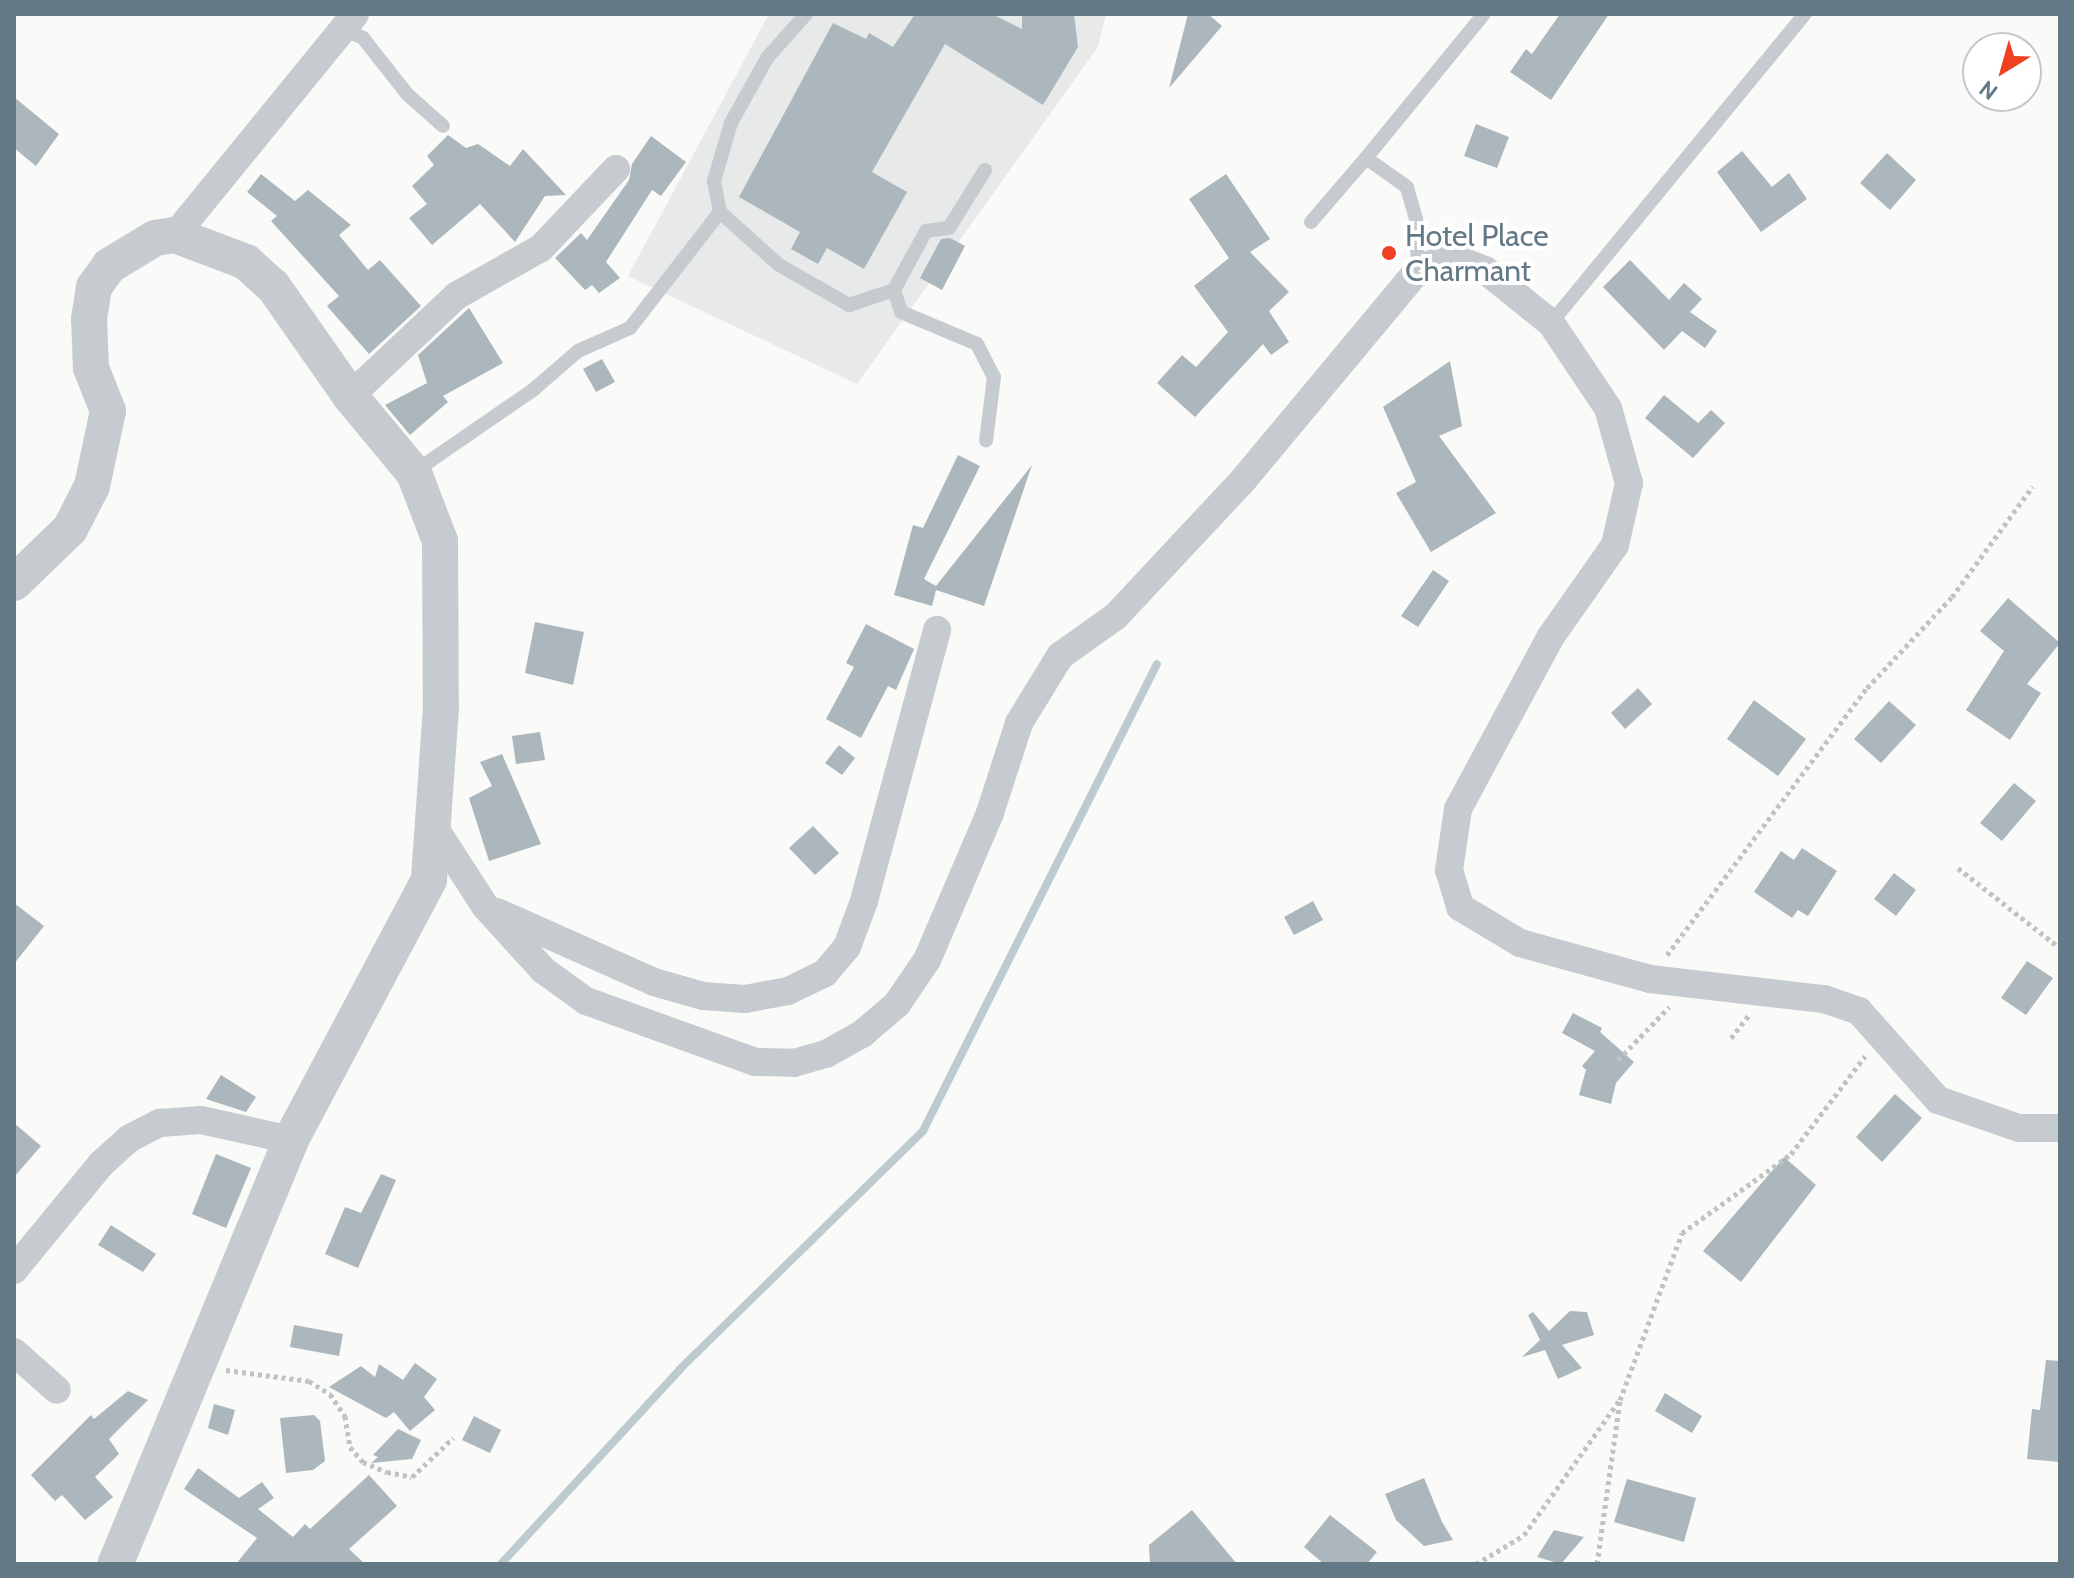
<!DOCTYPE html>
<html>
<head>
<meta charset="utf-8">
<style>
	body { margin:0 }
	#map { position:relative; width:2074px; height:1578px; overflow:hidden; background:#fafaf8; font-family:Cabin,sans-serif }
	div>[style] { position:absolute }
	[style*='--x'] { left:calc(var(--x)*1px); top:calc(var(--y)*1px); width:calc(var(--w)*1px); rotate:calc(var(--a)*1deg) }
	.built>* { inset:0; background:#e8eae9 }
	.stream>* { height:8px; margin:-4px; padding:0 4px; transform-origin:4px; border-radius:4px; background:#bdcbce }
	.building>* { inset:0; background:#abb7bc }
	.path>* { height:5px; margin-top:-2.5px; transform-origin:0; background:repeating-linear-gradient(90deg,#bfc3c5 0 4px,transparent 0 8px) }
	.service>* { height:14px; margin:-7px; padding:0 7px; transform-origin:7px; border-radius:7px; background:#c5cbce }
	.minor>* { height:28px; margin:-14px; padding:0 14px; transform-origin:14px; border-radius:14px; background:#c5cbce }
	.tertiary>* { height:36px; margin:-18px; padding:0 18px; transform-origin:18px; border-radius:18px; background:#c5cbce }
	.dots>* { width:22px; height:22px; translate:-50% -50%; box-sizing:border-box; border:4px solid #fff; border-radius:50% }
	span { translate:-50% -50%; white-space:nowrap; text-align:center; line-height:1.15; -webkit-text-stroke:8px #fff; paint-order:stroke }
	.poi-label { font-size:30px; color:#637985 }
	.left { translate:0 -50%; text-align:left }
	.frame { position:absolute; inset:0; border:16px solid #637985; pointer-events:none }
	.north { position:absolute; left:1962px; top:32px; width:80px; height:80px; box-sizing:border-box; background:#fff; border:2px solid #c1c9ce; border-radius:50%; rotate:217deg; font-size:22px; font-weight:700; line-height:32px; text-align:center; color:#637985 }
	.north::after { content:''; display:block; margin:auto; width:28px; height:36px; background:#ef4022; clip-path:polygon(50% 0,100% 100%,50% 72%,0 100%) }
</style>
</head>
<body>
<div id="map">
	<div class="built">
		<div style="clip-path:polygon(769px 14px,1106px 14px,1098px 47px,857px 384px,628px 276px)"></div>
	</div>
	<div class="stream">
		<div style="--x:501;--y:1564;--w:265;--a:-47.4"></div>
		<div style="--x:680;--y:1369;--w:340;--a:-44.4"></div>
		<div style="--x:923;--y:1131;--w:522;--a:-63.39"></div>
	</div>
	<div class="building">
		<div style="clip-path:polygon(915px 14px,992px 14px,1022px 29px,1022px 14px,1074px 14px,1078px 47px,1043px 105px,945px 44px,872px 172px,907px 192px,864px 269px,827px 248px,818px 264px,791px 249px,800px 232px,739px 197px,833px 23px,866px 39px,869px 33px,893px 47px)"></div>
		<div style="clip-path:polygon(1188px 14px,1208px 14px,1222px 26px,1169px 88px)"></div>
		<div style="clip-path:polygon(1560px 14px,1609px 14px,1551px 100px,1510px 72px,1526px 49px,1532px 54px)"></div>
		<div style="clip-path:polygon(14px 97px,59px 134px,36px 166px,14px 148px)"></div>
		<div style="clip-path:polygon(1476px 124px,1509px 137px,1497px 168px,1464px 156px)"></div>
		<div style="clip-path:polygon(448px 135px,466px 148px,478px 144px,510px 166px,523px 149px,566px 195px,545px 196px,515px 242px,480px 204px,432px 245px,409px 218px,427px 204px,412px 186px,434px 165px,427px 156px)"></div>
		<div style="clip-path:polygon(651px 136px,686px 162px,661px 196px,652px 190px,606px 262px,620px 278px,599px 293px,592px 285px,585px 290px,555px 258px,581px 233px,587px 240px,629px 180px,632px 164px)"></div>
		<div style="clip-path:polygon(1742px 151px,1772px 187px,1789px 173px,1807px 199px,1761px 232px,1717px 172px)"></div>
		<div style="clip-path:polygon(1887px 153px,1916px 180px,1890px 210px,1860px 183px)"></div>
		<div style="clip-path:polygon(261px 174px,295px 201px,308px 190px,351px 225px,339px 235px,368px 270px,380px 260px,421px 306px,369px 354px,327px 306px,339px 296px,271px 221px,277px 216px,247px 192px)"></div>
		<div style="clip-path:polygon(1226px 174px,1270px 239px,1250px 252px,1289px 292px,1269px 311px,1289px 342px,1271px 355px,1263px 344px,1195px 417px,1157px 383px,1182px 355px,1196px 367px,1228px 332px,1194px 286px,1229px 258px,1189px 199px)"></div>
		<div style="clip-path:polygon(950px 238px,965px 246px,942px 290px,920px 278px,941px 239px)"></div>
		<div style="clip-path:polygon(1630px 260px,1669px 300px,1684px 283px,1702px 299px,1690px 312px,1717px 331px,1705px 348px,1682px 331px,1664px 350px,1603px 287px)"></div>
		<div style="clip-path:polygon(469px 308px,503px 363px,443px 396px,448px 402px,410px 435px,385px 405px,427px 383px,418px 355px)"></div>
		<div style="clip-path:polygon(602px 359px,615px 382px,596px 392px,583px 369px)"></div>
		<div style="clip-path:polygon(1450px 361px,1462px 426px,1439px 436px,1496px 513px,1431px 552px,1396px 493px,1416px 482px,1383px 407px)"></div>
		<div style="clip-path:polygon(1664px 395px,1698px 423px,1711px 410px,1725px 423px,1693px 458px,1645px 418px)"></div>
		<div style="clip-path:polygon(958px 455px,980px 466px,924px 579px,936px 586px,1032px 465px,984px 606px,936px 590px,932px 606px,894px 595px,913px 525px,923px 528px)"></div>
		<div style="clip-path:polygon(1433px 570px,1449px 581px,1418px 627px,1401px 616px)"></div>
		<div style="clip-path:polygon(2008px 598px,2060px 643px,2027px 684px,2041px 693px,2010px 740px,1966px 710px,2004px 651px,1980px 631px)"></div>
		<div style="clip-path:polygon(535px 622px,584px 632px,573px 685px,525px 673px)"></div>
		<div style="clip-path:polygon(866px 624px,914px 649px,896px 690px,888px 686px,861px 738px,826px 719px,854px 667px,846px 663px)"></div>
		<div style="clip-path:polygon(1638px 688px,1652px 704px,1625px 729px,1611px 713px)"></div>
		<div style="clip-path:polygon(1754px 700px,1806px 739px,1778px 776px,1727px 739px)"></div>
		<div style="clip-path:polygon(1889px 701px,1916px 725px,1881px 763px,1854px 739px)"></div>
		<div style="clip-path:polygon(540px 732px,545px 760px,516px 764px,512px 736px)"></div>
		<div style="clip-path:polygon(839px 745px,855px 758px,842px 775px,825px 763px)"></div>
		<div style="clip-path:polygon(502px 754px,541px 844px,489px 861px,469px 798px,492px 786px,480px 762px)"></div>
		<div style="clip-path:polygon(2014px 783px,2036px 801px,2002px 841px,1980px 823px)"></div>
		<div style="clip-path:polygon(813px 826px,839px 853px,815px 875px,789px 848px)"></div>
		<div style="clip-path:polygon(1802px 848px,1837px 871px,1808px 916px,1798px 910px,1792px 918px,1754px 892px,1781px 851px,1794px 860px)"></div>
		<div style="clip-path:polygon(1894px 873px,1916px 890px,1896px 916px,1874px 899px)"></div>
		<div style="clip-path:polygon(1313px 901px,1323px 920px,1294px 935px,1284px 917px)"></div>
		<div style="clip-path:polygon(14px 903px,44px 926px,14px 964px)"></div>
		<div style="clip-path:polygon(2027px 961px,2053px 978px,2026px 1015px,2001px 998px)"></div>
		<div style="clip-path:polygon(1573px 1013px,1602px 1028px,1600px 1032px,1634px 1062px,1616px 1083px,1611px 1104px,1579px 1095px,1586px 1070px,1582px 1066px,1595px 1051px,1562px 1033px)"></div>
		<div style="clip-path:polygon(221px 1075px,256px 1097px,246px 1112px,206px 1099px)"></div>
		<div style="clip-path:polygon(1895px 1094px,1922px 1118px,1882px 1162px,1856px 1137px)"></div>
		<div style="clip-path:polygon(14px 1123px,41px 1146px,14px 1177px)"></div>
		<div style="clip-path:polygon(216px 1154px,251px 1168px,226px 1228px,192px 1214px)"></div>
		<div style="clip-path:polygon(1784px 1157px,1816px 1185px,1741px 1282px,1703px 1251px)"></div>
		<div style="clip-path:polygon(381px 1174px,396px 1180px,358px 1268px,325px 1254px,345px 1207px,361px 1213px)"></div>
		<div style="clip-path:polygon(111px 1225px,156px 1254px,143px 1272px,98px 1245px)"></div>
		<div style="clip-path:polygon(1570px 1311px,1587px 1312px,1594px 1335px,1562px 1345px,1582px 1368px,1558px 1379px,1545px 1350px,1522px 1357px,1540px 1340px,1528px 1315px,1533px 1312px,1549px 1331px)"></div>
		<div style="clip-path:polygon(294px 1325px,343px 1334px,339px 1356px,290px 1347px)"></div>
		<div style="clip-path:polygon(2046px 1360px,2060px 1361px,2060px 1462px,2027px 1459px,2032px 1409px,2040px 1410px)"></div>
		<div style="clip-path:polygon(415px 1363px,437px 1379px,424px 1397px,435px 1410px,410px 1431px,394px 1412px,386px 1418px,329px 1387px,361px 1366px,375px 1377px,379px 1364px,403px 1380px)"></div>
		<div style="clip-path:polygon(128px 1391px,148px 1400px,109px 1439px,119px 1454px,95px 1477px,113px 1497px,85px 1520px,62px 1495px,55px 1501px,31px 1475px,91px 1415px,94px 1419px)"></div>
		<div style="clip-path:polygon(1665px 1393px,1702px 1416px,1692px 1433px,1655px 1411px)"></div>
		<div style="clip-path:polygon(214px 1404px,235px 1410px,228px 1435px,208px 1428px)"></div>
		<div style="clip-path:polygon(314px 1415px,320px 1421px,325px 1461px,313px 1470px,286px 1473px,280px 1418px)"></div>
		<div style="clip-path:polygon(474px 1416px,501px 1430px,490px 1453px,462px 1440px)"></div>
		<div style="clip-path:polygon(398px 1429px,421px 1440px,412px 1459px,371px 1463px,378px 1457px,373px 1455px)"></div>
		<div style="clip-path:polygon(198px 1468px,239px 1498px,262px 1482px,274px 1498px,258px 1509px,293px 1537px,305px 1524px,310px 1529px,369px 1475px,397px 1506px,349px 1549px,365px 1564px,236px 1564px,257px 1538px,184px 1489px)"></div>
		<div style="clip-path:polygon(1424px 1478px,1442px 1522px,1453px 1540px,1424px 1546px,1396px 1520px,1385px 1494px)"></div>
		<div style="clip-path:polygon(1627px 1479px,1696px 1498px,1684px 1542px,1614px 1522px)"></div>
		<div style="clip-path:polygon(1192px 1510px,1237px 1564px,1150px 1564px,1149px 1545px)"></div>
		<div style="clip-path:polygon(1330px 1515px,1377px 1552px,1367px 1564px,1324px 1564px,1304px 1547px)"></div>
		<div style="clip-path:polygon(1554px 1530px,1584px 1537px,1561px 1564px,1537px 1557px)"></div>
	</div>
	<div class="path">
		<div style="--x:1958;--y:868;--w:130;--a:38.1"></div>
		<div style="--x:1667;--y:955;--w:334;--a:-53.2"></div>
		<div style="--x:1867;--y:688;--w:125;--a:-47"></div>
		<div style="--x:1952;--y:597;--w:137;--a:-53.9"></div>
		<div style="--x:1731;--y:1038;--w:29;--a:-52"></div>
		<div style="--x:1618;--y:1060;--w:74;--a:-46.1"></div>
		<div style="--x:226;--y:1370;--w:84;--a:7.5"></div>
		<div style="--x:309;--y:1381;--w:25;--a:32"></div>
		<div style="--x:330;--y:1394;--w:27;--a:56"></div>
		<div style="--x:345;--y:1416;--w:31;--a:81"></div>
		<div style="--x:350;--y:1447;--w:20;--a:49"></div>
		<div style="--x:363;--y:1462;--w:26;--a:23"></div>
		<div style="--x:387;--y:1472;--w:25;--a:11"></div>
		<div style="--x:412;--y:1477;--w:57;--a:-43.6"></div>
		<div style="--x:1476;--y:1564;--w:56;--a:-31.1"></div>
		<div style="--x:1524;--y:1535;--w:164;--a:-54.7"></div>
		<div style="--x:1597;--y:1564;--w:166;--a:-82"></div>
		<div style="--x:1620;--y:1400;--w:178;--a:-69.6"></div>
		<div style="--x:1682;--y:1233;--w:135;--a:-35.9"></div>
		<div style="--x:1791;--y:1154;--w:123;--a:-52.9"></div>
	</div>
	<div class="service">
		<div style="--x:343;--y:29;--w:22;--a:24"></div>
		<div style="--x:363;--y:38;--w:71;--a:51.8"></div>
		<div style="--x:407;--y:94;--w:48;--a:41.6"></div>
		<div style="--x:985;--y:170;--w:68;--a:121.8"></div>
		<div style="--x:949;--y:228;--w:23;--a:173"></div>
		<div style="--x:926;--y:231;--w:67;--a:118.5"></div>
		<div style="--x:894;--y:290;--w:23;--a:72"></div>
		<div style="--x:901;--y:312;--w:82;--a:22.8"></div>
		<div style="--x:977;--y:344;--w:37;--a:63"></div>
		<div style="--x:994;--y:377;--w:64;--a:97.1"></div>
		<div style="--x:720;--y:212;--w:79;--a:41.9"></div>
		<div style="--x:779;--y:265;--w:81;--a:29.7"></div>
		<div style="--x:849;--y:305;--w:47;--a:-18.4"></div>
		<div style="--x:1311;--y:222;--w:84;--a:-49.3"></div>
		<div style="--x:1418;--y:270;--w:51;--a:-92.2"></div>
		<div style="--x:1416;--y:219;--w:33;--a:-106"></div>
		<div style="--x:1407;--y:187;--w:50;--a:-144.7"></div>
		<div style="--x:1366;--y:158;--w:186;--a:-50.7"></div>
		<div style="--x:1551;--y:323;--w:400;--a:-50.6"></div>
		<div style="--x:414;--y:472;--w:145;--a:-34.6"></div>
		<div style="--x:533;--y:390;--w:60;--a:-40.9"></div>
		<div style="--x:578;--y:351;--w:57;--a:-23.9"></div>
		<div style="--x:630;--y:328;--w:147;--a:-52.2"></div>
		<div style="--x:720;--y:212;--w:32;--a:-101"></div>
		<div style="--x:714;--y:181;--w:60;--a:-73.7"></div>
		<div style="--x:731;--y:123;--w:74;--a:-61"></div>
		<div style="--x:767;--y:58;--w:59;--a:-48.4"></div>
	</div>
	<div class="minor">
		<div style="--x:175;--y:235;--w:285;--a:-50.8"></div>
		<div style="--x:350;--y:396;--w:146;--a:-43.3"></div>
		<div style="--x:456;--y:296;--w:98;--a:-29.5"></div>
		<div style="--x:541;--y:248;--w:109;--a:-46.5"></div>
		<div style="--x:436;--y:830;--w:90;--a:57.2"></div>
		<div style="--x:485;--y:906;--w:86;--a:47.8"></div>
		<div style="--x:543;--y:970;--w:53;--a:35.8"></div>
		<div style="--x:586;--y:1001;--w:180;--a:19.8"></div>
		<div style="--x:755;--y:1062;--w:39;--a:1"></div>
		<div style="--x:794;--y:1063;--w:33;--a:-16"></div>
		<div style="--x:826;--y:1054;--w:41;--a:-29.1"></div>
		<div style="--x:862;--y:1034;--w:46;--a:-40.6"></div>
		<div style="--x:897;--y:1004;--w:53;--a:-55.7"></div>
		<div style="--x:927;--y:960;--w:160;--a:-66.8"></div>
		<div style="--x:990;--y:813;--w:95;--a:-72.1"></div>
		<div style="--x:1019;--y:723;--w:79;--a:-58.5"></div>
		<div style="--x:1060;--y:656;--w:69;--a:-35.5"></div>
		<div style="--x:1116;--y:616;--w:187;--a:-46.9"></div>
		<div style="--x:1244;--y:479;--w:272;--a:-50.2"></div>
		<div style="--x:1418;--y:270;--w:35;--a:-24"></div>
		<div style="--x:1450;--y:256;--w:38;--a:22"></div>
		<div style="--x:1485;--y:270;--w:85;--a:38.8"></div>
		<div style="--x:1551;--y:323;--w:102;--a:56.2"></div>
		<div style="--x:1608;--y:408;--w:78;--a:74.4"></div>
		<div style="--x:1629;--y:483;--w:64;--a:102.7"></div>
		<div style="--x:1615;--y:545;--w:113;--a:125"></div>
		<div style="--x:1550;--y:638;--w:194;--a:118.3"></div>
		<div style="--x:1458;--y:809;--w:62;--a:98.4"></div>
		<div style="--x:1449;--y:870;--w:39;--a:73"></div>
		<div style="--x:1460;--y:907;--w:70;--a:31"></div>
		<div style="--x:1520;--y:943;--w:135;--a:15.5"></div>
		<div style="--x:1650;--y:979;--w:175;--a:6.6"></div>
		<div style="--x:1824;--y:999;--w:37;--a:19"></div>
		<div style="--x:1859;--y:1011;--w:119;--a:48.4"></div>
		<div style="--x:1938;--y:1100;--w:86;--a:19.1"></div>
		<div style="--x:2019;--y:1128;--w:41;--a:0"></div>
		<div style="--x:497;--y:912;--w:172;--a:24"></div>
		<div style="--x:654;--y:982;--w:51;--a:15.9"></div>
		<div style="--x:703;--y:996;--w:42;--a:4.1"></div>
		<div style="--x:745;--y:999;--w:44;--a:-10.5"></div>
		<div style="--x:788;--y:991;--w:41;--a:-25.9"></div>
		<div style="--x:825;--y:973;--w:34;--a:-50"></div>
		<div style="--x:847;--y:947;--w:49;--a:-69.7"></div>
		<div style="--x:864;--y:901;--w:281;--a:-74.9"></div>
		<div style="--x:14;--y:1270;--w:137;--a:-50.6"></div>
		<div style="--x:101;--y:1164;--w:39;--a:-42"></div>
		<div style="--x:130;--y:1138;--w:34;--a:-27"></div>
		<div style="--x:160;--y:1123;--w:41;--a:-4.2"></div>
		<div style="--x:201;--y:1120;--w:92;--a:12.5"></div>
		<div style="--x:14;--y:1352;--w:57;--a:41.5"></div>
	</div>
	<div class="tertiary">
		<div style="--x:14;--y:583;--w:78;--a:-44"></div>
		<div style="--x:70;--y:529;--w:48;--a:-62.9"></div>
		<div style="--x:92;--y:486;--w:77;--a:-78"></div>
		<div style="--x:108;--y:411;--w:46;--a:-111.6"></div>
		<div style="--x:91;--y:368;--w:49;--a:-92.3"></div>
		<div style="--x:89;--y:319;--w:32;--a:-81"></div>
		<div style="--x:94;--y:287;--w:26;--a:-54"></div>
		<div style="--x:109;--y:266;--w:54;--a:-31.3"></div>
		<div style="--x:155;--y:238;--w:20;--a:-9"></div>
		<div style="--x:175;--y:235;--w:76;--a:20.8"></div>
		<div style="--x:246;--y:262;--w:36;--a:42"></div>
		<div style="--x:273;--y:286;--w:134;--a:55"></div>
		<div style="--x:350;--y:396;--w:100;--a:50.3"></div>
		<div style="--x:414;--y:473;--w:73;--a:69.1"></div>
		<div style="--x:440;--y:541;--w:166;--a:89.7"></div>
		<div style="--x:441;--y:707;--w:173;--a:94"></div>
		<div style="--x:429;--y:880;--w:294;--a:118"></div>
		<div style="--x:291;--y:1140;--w:459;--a:112.5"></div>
	</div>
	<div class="dots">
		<div style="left:1389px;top:253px;background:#ef4022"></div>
	</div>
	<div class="poi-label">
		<span class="left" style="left:1405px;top:253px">Hotel Place<br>Charmant</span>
	</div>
	<div class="frame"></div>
	<div class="north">N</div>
</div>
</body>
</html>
